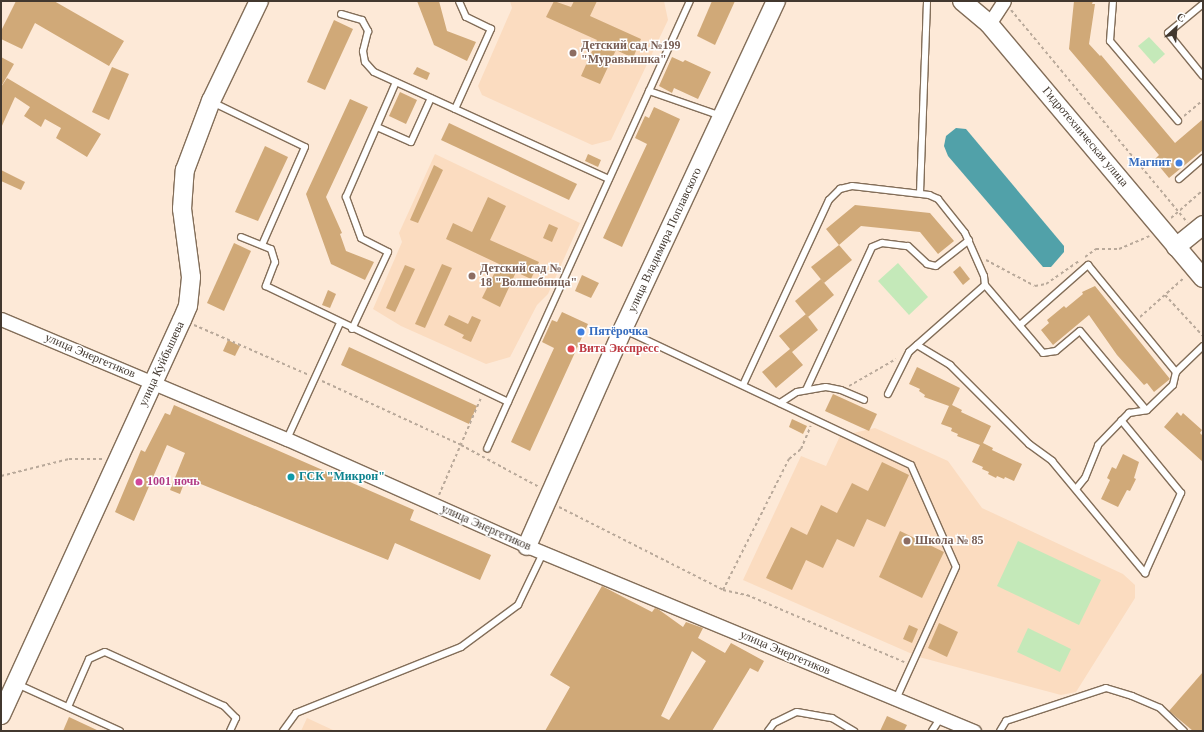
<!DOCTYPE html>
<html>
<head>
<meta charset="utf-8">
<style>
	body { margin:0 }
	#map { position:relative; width:1204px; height:732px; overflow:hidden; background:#fde9d7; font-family:Georgia,serif }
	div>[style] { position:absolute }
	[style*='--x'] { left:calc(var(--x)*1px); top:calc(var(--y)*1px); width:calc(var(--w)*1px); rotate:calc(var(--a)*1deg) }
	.built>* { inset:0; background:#fbdcc0 }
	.green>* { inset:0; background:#c4e9b9 }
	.water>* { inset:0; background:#51a1a9 }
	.building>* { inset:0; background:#d0a978 }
	.path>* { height:2px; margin-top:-1px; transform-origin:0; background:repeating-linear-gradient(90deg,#b9a99a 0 3px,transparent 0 6px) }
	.roads { filter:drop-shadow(1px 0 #836e59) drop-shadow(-1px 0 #836e59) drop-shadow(0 1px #836e59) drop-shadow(0 -1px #836e59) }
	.lane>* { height:6px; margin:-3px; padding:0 3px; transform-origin:3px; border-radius:3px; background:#fff }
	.street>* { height:13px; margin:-6.5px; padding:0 6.5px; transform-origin:6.5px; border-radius:6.5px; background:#fff }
	.secondary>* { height:18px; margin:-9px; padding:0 9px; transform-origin:9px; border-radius:9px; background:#fff }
	.dots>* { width:11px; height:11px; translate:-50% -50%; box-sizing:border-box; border:2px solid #fff; border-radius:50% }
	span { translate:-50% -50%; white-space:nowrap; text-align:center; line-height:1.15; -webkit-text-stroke:3px #fff; paint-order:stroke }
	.education-label { font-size:12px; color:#785e54; font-weight:700 }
	.left { translate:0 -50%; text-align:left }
	.street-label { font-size:12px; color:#42382f }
	.shop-label { font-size:12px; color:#366cbe; font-weight:700 }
	.right { translate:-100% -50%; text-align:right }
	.health-label { font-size:12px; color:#be3a42; font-weight:700 }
	.culture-label { font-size:12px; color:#0d838f; font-weight:700 }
	.hotel-label { font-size:12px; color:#b23c85; font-weight:700 }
	.frame { position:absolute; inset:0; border:2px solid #42382f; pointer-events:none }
	.north { position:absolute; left:1156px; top:8px; width:40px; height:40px; -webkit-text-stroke:3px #fff; paint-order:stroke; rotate:26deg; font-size:11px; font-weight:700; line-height:16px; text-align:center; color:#42382f }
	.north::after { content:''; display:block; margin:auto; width:14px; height:18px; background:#42382f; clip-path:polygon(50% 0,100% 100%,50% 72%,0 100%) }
</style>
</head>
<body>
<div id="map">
	<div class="built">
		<div style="clip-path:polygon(510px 1px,664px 1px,668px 20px,611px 140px,592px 145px,482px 95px,478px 86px,512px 8px)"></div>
		<div style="clip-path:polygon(435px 154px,580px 223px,548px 294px,537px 305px,510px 357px,486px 364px,401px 326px,373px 309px,402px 242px,399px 233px)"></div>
		<div style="clip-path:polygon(875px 428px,948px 461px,982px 508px,1123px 574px,1135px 585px,1135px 598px,1076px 692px,1061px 695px,919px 657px,743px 580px,801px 456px,826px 466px,840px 436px)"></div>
		<div style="clip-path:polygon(307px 718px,335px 731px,301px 731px)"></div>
	</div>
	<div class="green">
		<div style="clip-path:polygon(1149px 37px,1165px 54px,1154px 64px,1138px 46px)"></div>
		<div style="clip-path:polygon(898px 263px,928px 297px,909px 315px,878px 281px)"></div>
		<div style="clip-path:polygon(1018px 541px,1101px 580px,1079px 625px,997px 586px)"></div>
		<div style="clip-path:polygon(1028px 628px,1071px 649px,1060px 672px,1017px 652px)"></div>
	</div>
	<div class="water">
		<div style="clip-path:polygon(956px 128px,966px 129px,1064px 246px,1064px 252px,1051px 267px,1043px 267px,948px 156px,944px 146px,946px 136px)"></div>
	</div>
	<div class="building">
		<div style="clip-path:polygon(16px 1px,54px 1px,124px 41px,109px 66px,35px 23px,22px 49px,1px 39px,1px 31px)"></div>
		<div style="clip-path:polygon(417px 1px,439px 1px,447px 31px,476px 42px,467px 61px,434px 45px)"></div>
		<div style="clip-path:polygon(554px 1px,571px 7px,574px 1px,597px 1px,590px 16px,641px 39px,633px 58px,616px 50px,600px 84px,581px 76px,597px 40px,546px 17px)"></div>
		<div style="clip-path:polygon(712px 1px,735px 1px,715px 45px,697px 36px)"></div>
		<div style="clip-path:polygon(1074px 1px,1093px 1px,1092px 4px,1095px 4px,1089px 44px,1100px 56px,1101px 55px,1175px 143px,1203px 119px,1203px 150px,1169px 178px,1154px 160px,1159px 155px,1069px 49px)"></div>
		<div style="clip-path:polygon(334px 20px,353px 29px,325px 90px,307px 82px)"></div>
		<div style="clip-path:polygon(1px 57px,14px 64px,1px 87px)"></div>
		<div style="clip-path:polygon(672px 57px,683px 62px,685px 60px,711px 72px,698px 99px,674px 88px,672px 93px,659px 86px)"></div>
		<div style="clip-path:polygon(112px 67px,129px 74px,109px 120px,92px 112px)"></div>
		<div style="clip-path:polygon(417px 67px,430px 73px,427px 80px,413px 74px)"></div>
		<div style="clip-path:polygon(7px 78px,101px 134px,87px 157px,56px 138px,61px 128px,45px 119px,41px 127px,24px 116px,30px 107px,15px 97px,1px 128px,1px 87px)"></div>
		<div style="clip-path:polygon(400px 92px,417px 100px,406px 124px,389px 116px)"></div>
		<div style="clip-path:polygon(350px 99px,368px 107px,326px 197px,342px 233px,340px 234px,346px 251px,374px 262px,365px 280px,331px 264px,306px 194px)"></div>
		<div style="clip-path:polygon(654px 107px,680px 119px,622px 247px,603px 238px,647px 144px,635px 138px,645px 116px,649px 118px)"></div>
		<div style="clip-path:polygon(449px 123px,577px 184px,569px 200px,441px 140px)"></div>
		<div style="clip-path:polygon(265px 146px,288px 157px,258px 221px,235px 212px)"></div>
		<div style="clip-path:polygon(588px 154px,601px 160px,598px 167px,585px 161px)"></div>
		<div style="clip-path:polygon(434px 165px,443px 170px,418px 223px,410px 220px)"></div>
		<div style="clip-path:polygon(1px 170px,25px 182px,21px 190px,1px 181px)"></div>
		<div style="clip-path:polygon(488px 197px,506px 206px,490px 240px,539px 262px,531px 279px,516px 272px,500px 307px,482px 298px,499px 264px,446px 239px,453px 223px,472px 232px)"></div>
		<div style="clip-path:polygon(855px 205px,930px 213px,954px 241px,938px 254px,920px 232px,861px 226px,839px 245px,826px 229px)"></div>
		<div style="clip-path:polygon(549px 224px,558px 228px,552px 242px,543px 238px)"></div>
		<div style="clip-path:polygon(234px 243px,251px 251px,224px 311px,207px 303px)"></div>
		<div style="clip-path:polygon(839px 245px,852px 260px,824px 283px,811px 267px)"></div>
		<div style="clip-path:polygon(442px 264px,452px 268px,425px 328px,415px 324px)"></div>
		<div style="clip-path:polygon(405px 265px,415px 269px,395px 312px,386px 308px)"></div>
		<div style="clip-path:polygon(960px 266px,970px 279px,963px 285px,953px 272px)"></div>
		<div style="clip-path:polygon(582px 275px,599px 283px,591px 298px,575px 291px)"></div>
		<div style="clip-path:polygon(821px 279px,834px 295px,808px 317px,795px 301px)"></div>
		<div style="clip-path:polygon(1095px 286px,1170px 379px,1154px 392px,1147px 383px,1144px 385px,1117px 355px,1089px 315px,1053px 345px,1041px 330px,1049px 323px,1047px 320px,1064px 306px,1066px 308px,1083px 294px,1082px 292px)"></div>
		<div style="clip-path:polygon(328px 290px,336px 294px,330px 308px,322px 305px)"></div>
		<div style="clip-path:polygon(562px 312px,588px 324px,530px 451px,511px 442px,554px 348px,542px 342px,552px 320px,557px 322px)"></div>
		<div style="clip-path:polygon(806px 314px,818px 330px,792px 352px,803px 365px,776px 388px,762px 372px,790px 349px,779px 336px)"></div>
		<div style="clip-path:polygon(449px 315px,468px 324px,472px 316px,481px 320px,471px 342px,462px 338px,464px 335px,444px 325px)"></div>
		<div style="clip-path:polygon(228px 340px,240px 346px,235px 356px,223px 351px)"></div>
		<div style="clip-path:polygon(349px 347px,477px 406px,469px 424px,341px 365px)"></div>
		<div style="clip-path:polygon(917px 367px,960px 388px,952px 405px,962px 410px,961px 412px,991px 426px,983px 443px,993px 448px,992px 450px,1022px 464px,1014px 481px,1005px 477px,1004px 479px,997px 476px,996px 478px,988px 474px,989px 472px,982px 469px,983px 467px,972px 462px,980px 445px,957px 436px,958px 434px,951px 431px,952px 428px,941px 424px,949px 406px,924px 397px,925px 395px,919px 391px,920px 389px,909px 384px)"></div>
		<div style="clip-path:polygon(833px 394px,877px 414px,869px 431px,825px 411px)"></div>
		<div style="clip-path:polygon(174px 405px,414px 510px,410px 520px,491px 555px,480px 580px,395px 543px,388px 560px,186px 478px,180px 494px,170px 490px,185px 453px,167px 445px,134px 521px,115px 512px,141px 450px,145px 452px,165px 413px,170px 415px)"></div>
		<div style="clip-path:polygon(1177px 412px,1181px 416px,1183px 413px,1202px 430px,1200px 433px,1203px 436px,1203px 462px,1164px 427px)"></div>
		<div style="clip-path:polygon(792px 419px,807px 426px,803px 434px,789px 427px)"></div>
		<div style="clip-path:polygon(1123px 454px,1139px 462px,1134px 478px,1136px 479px,1130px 491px,1127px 490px,1118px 507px,1101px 499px,1110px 480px,1107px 478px,1112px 467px,1116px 469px)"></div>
		<div style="clip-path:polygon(882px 462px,909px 475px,885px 527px,867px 519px,854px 547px,837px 539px,823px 568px,806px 560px,792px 590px,766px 578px,791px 527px,807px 535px,821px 505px,837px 513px,852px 483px,868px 491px)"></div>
		<div style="clip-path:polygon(900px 531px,944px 552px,922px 598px,879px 577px)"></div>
		<div style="clip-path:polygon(evenodd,602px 586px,652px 612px,655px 608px,658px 609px,683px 627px,686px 622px,703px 628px,698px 638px,725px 653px,731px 643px,764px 661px,758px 672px,750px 668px,712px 731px,545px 731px,570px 687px,550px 675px,602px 586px,692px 651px,706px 661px,669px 720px,661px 716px,692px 651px)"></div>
		<div style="clip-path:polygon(939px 623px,958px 632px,947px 657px,928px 648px)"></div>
		<div style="clip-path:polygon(909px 625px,918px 629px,912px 643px,903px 639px)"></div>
		<div style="clip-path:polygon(1203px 672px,1203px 731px,1193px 731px,1169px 711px)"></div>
		<div style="clip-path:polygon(887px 716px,907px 725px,904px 731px,880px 731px)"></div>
		<div style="clip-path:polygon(69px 717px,99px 731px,63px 731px)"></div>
	</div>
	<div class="path">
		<div style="--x:1011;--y:10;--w:276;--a:50.3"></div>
		<div style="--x:1184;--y:116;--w:25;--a:-40"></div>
		<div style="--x:1171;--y:218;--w:43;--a:-41.2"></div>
		<div style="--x:1085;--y:257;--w:14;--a:-36"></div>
		<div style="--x:1096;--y:249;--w:23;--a:0"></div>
		<div style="--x:1119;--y:249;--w:33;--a:-23"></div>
		<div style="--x:986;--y:260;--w:55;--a:28"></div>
		<div style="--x:1035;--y:286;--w:11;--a:-10"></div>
		<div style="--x:1046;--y:284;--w:40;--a:-34.9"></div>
		<div style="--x:1165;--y:295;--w:56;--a:47.2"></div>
		<div style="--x:1140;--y:317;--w:59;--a:-41.6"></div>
		<div style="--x:194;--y:325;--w:125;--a:23.5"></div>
		<div style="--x:322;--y:381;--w:153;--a:24.7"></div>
		<div style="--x:461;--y:445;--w:89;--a:28.3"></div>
		<div style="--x:849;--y:386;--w:54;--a:-29.9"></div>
		<div style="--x:1;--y:476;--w:70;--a:-14"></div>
		<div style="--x:69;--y:459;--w:35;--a:0"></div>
		<div style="--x:439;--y:495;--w:106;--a:-66.6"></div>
		<div style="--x:559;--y:507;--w:184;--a:26.8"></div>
		<div style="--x:723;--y:590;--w:25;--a:12"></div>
		<div style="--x:747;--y:595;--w:171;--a:23.1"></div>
		<div style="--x:723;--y:590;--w:147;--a:-63.3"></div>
		<div style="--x:789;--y:459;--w:16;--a:-40"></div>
		<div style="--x:801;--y:449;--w:25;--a:-67"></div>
	</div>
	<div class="roads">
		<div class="lane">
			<div style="--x:1113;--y:1;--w:40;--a:94.3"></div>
			<div style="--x:1110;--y:41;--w:105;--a:49.6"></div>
			<div style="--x:1203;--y:4;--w:45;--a:140.4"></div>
			<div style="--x:1168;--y:33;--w:55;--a:50.9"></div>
			<div style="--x:341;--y:14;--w:22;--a:16"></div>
			<div style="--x:362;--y:20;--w:13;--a:61"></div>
			<div style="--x:368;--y:31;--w:21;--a:104"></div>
			<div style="--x:363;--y:51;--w:11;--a:80"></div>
			<div style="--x:365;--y:62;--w:13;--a:48"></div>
			<div style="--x:374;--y:72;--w:258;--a:24.5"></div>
			<div style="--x:649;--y:91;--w:76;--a:19.1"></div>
			<div style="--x:212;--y:102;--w:103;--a:25.8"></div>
			<div style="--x:305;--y:147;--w:107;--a:113.7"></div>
			<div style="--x:455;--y:109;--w:88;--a:-65.8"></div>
			<div style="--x:491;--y:29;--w:28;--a:-154"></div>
			<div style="--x:466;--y:17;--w:17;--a:-114"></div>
			<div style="--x:377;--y:127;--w:37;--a:24"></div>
			<div style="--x:411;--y:142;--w:48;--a:-65.6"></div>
			<div style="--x:1179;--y:179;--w:32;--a:-41"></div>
			<div style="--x:920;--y:193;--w:192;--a:-87.9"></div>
			<div style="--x:241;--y:237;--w:32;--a:22"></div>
			<div style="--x:271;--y:249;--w:14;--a:73"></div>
			<div style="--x:275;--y:262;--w:26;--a:111"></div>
			<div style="--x:266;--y:286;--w:268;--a:25.6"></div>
			<div style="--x:508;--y:402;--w:51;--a:114.1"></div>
			<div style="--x:985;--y:285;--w:89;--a:49.5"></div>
			<div style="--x:1043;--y:353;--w:13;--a:-9"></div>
			<div style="--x:1056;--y:351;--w:31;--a:-40"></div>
			<div style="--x:1080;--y:331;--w:103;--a:50.1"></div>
			<div style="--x:1020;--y:325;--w:91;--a:-41.4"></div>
			<div style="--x:1088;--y:265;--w:139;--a:50.6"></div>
			<div style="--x:352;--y:329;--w:85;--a:-64.9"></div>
			<div style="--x:388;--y:252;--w:30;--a:-153"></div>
			<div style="--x:361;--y:238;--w:44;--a:-110.1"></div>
			<div style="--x:346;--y:197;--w:125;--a:-66.5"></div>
			<div style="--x:625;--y:330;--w:316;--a:25.3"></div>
			<div style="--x:911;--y:465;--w:111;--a:66.2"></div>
			<div style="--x:956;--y:567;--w:145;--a:114.4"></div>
			<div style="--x:917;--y:345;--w:39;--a:31"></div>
			<div style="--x:950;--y:365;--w:112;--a:45"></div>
			<div style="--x:1029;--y:444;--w:29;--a:36"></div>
			<div style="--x:1052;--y:461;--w:146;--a:50.3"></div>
			<div style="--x:1145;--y:573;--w:88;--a:-65.8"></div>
			<div style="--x:1181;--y:493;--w:94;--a:-129.4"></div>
			<div style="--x:743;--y:385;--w:204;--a:-65.1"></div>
			<div style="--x:829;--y:200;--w:16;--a:-45"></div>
			<div style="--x:840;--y:189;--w:12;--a:-14"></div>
			<div style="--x:852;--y:186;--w:78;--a:6.7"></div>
			<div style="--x:929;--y:195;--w:10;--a:24"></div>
			<div style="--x:938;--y:199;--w:43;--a:51.5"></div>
			<div style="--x:965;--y:233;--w:47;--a:66.2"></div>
			<div style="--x:984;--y:276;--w:9;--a:84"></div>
			<div style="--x:985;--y:285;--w:101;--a:138.6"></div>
			<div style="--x:909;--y:352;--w:47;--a:116.6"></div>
			<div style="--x:806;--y:390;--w:157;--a:-65.2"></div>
			<div style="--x:872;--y:247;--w:11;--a:-22"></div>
			<div style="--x:882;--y:243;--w:26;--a:7"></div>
			<div style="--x:908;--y:246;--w:26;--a:43"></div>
			<div style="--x:927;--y:264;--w:9;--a:13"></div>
			<div style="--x:936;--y:266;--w:42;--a:-38.2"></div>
			<div style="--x:508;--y:402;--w:440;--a:-65.6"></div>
			<div style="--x:780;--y:403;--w:20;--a:-33"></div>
			<div style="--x:797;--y:392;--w:29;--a:-10"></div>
			<div style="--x:826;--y:387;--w:15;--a:11"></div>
			<div style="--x:841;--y:390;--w:25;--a:23"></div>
			<div style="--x:287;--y:439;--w:128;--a:-65.4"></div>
			<div style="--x:1076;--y:489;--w:14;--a:-51"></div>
			<div style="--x:1085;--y:478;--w:35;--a:-68"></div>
			<div style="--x:1098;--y:445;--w:45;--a:-45.9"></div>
			<div style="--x:1129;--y:413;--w:18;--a:-9"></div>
			<div style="--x:1147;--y:410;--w:36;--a:-44"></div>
			<div style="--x:1173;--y:385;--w:13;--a:-77"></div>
			<div style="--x:1176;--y:372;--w:37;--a:-44"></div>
			<div style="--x:17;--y:684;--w:113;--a:24.5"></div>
			<div style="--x:68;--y:707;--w:52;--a:-66.4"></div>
			<div style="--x:89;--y:659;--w:17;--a:-24"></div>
			<div style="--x:105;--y:652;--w:131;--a:24.4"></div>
			<div style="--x:224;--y:706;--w:17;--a:45"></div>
			<div style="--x:236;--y:718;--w:14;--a:115"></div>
			<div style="--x:283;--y:731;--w:22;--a:-54"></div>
			<div style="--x:296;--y:713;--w:178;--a:-21.8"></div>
			<div style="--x:461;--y:647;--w:71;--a:-36.4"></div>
			<div style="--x:518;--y:605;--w:58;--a:-64.3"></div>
			<div style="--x:768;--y:731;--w:10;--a:-53"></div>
			<div style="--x:774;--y:723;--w:25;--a:-26"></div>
			<div style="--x:797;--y:712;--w:36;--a:10"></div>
			<div style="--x:832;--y:718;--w:26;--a:31"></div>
			<div style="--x:932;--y:731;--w:17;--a:-57"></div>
			<div style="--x:1000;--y:731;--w:12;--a:-59"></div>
			<div style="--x:1006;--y:721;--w:105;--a:-18.3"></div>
			<div style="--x:1106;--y:688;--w:27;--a:17"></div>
			<div style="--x:1132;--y:696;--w:30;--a:23"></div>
			<div style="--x:1160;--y:708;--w:33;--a:44"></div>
		</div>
		<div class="street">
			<div style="--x:989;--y:24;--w:27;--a:-57"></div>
			<div style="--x:1;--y:319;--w:310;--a:22.8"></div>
			<div style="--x:287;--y:439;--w:263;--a:24"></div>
			<div style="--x:527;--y:546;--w:484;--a:22.5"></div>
		</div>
		<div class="secondary">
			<div style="--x:962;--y:1;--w:35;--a:40"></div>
			<div style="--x:989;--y:24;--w:332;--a:49.9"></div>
			<div style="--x:1176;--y:247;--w:35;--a:-39"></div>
			<div style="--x:527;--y:546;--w:237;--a:-66.1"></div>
			<div style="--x:623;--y:329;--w:362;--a:-65"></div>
			<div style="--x:1;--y:715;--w:434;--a:-65.4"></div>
			<div style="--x:182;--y:320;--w:15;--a:-67"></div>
			<div style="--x:188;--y:306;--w:29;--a:-84"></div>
			<div style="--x:191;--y:277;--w:69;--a:-97.5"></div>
			<div style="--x:182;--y:209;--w:39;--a:-86"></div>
			<div style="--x:185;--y:170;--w:74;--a:-69.4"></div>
			<div style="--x:211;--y:101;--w:111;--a:-64.4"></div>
		</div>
	</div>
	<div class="dots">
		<div style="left:573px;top:53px;background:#8d6e63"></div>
		<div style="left:1179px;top:163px;background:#3f7fe0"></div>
		<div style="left:472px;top:276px;background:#8d6e63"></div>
		<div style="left:581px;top:332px;background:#3f7fe0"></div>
		<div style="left:571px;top:349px;background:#e0444e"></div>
		<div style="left:291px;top:477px;background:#0f9aa8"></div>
		<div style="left:139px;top:482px;background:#d1479c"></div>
		<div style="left:907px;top:541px;background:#8d6e63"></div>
	</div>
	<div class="education-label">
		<span class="left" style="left:581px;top:53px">Детский сад №199<br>"Муравьишка"</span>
		<span class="left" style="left:480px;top:276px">Детский сад №<br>18 "Волшебница"</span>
		<span class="left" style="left:915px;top:541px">Школа № 85</span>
	</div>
	<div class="street-label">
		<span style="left:1085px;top:137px;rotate:50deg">Гидротехническая улица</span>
		<span style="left:665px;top:240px;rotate:-65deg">улица Владимира Поплавского</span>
		<span style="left:90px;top:356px;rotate:23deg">улица Энергетиков</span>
		<span style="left:162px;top:364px;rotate:-65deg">улица Куйбышева</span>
		<span style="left:486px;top:528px;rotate:24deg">улица Энергетиков</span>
		<span style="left:785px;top:653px;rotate:23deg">улица Энергетиков</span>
	</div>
	<div class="shop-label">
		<span class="right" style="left:1171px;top:163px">Магнит</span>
		<span class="left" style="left:589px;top:332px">Пятёрочка</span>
	</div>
	<div class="health-label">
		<span class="left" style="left:579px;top:349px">Вита Экспресс</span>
	</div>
	<div class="culture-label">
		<span class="left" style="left:299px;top:477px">ГСК "Микрон"</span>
	</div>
	<div class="hotel-label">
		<span class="left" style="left:147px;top:482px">1001 ночь</span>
	</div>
	<div class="frame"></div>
	<div class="north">С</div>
</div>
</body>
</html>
